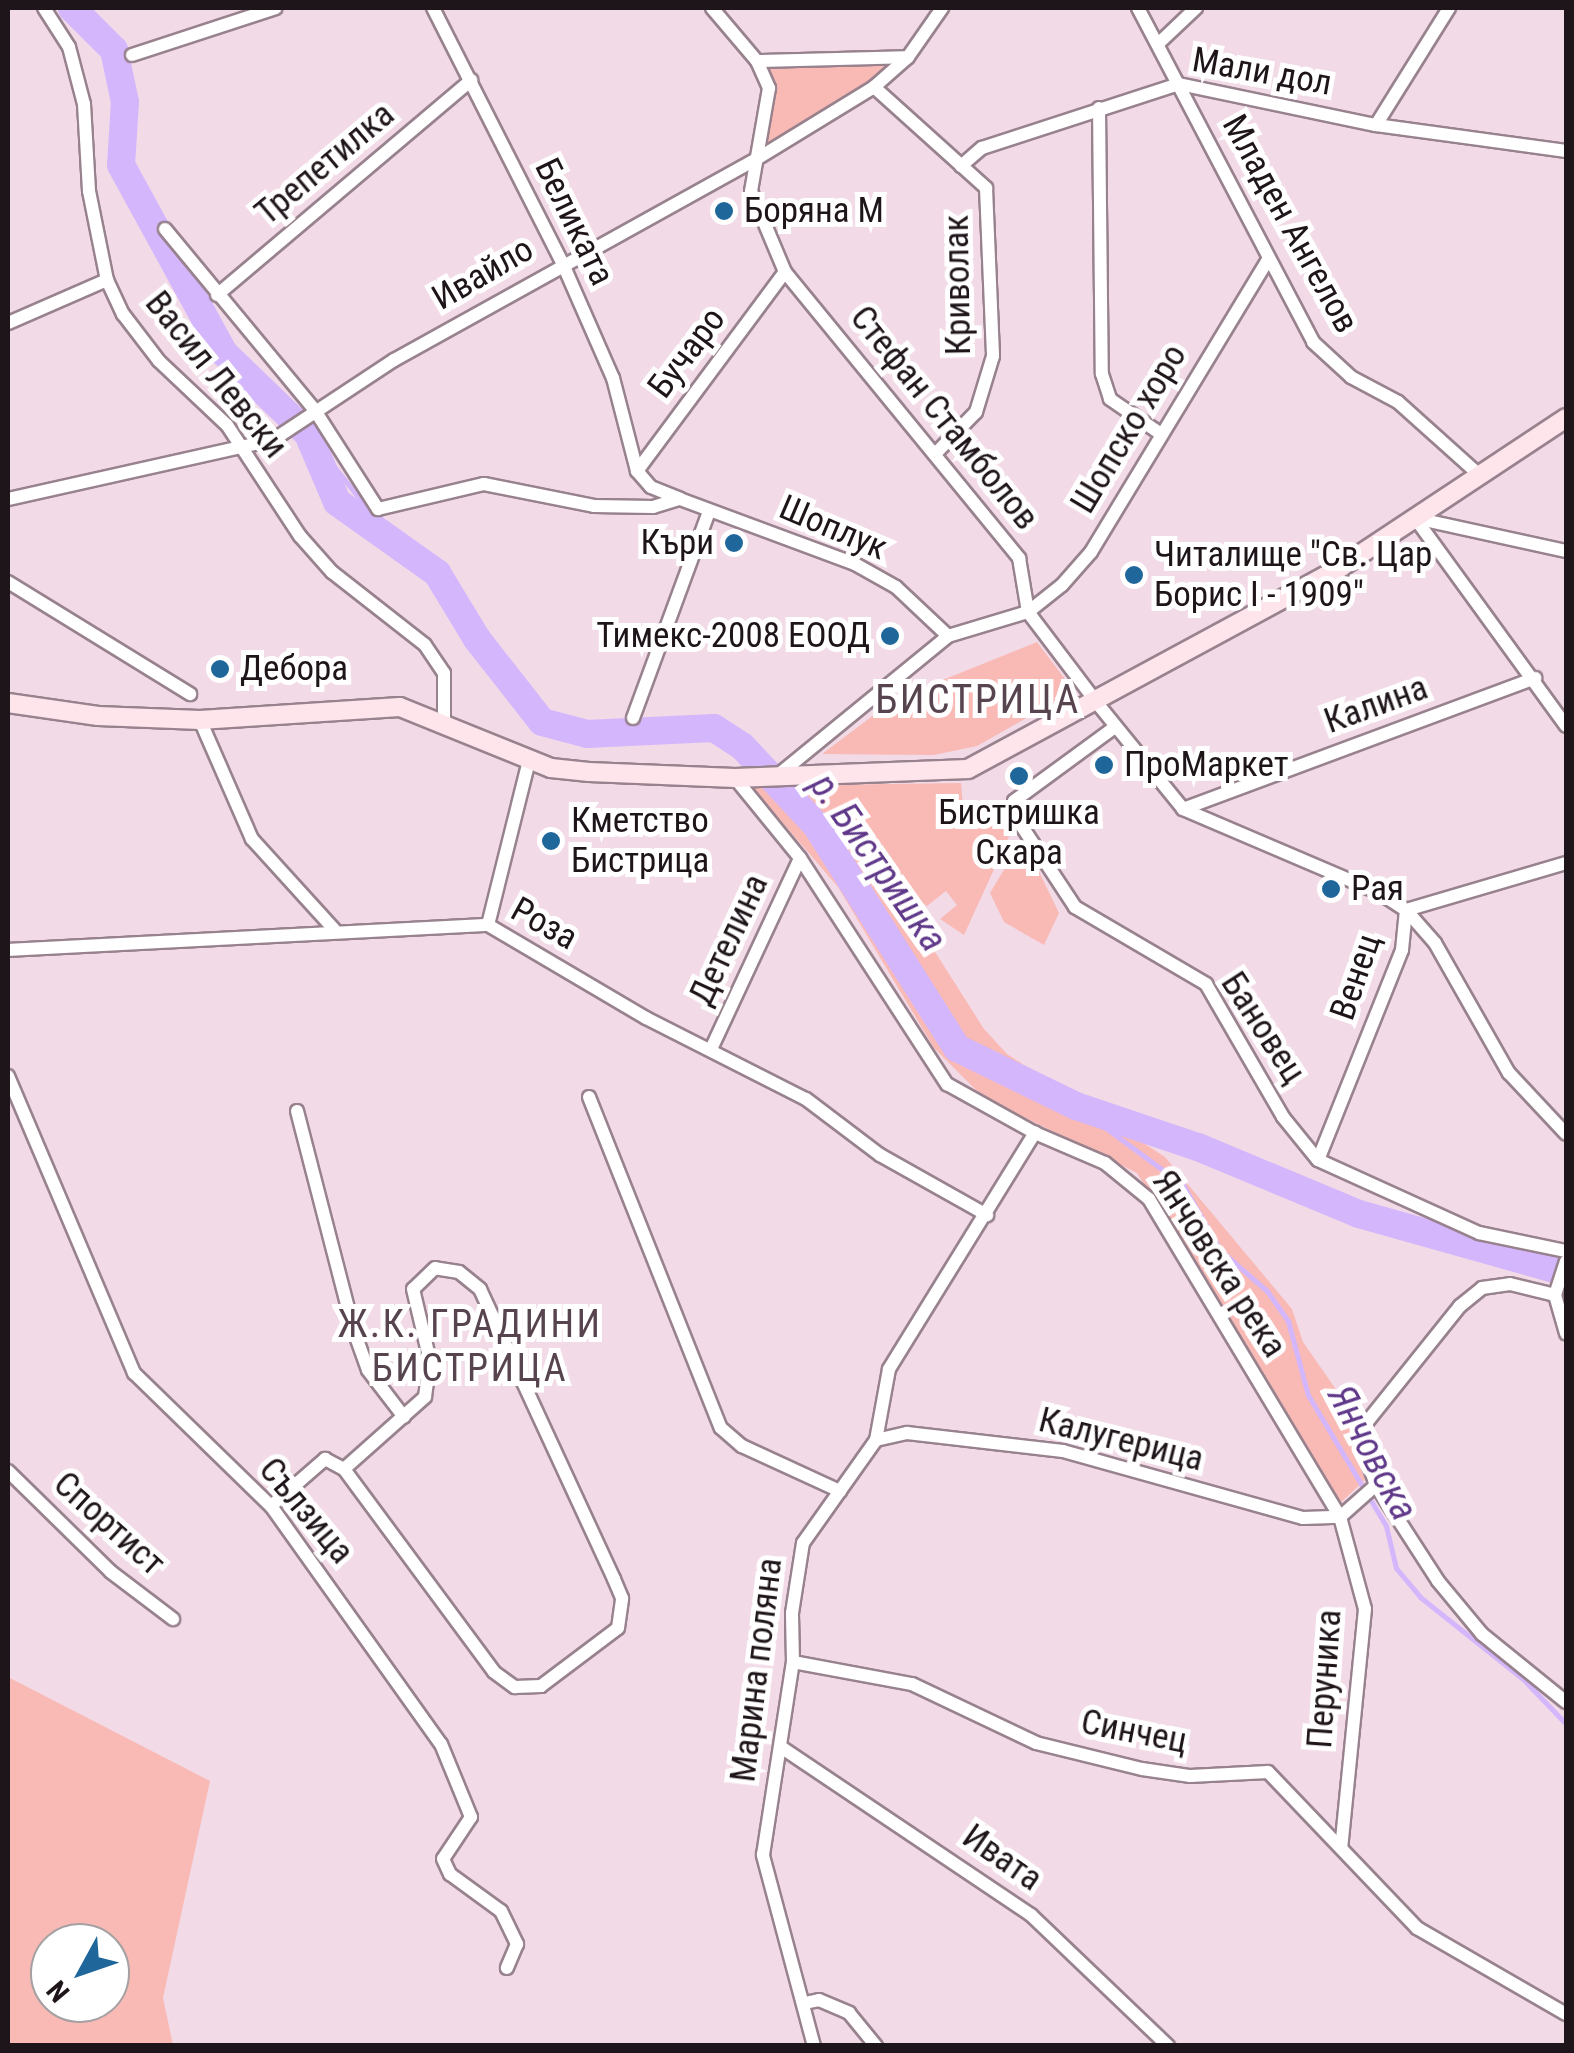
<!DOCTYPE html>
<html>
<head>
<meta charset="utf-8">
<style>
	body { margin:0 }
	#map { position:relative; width:1574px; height:2053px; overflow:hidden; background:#f2dae7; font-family:"Roboto Condensed",sans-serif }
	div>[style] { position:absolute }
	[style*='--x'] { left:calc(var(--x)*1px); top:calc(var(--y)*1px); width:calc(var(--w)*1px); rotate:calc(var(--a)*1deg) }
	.green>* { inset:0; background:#f9bab6 }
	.stream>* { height:5px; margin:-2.5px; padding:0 2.5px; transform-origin:2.5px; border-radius:2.5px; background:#d4b6fc }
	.river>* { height:28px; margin:-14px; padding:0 14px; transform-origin:14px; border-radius:14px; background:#d4b6fc }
	.roads { filter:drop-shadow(2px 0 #98828e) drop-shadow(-2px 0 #98828e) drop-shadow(0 2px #98828e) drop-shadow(0 -2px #98828e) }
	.street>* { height:12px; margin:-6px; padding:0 6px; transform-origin:6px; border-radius:6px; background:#fff }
	.secondary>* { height:18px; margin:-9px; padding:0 9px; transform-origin:9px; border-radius:9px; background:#fee5eb }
	.dots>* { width:28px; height:28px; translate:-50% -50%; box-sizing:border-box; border:5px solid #fff; border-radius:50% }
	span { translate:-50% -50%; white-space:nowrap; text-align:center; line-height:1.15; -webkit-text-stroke:10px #fff; paint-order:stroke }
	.street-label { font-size:35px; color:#1e151a }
	.poi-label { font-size:35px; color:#1e151a }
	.left { translate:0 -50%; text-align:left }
	.right { translate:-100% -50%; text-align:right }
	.water-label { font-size:38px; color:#603889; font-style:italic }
	.neighbourhood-label { font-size:38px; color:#57444f; letter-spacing:2.5px }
	.quarter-label { font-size:40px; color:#57444f; letter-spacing:2.5px }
	.frame { position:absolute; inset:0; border:10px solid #1e151a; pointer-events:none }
	.north { position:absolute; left:30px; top:1923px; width:100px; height:100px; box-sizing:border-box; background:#fff; border:2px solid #a5a1a3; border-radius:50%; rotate:230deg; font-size:28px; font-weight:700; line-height:40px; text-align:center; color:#1e151a }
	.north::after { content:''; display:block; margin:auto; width:35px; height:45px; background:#1f679b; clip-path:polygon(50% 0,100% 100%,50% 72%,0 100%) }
</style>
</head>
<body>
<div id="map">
	<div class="green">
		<div style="clip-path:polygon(908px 57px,755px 160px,769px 88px,757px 61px)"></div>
		<div style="clip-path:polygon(1037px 642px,1074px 691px,977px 746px,934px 755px,822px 754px,895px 699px)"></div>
		<div style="clip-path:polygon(961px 783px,963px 807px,1012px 830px,964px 935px,940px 919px,957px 905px,946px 891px,927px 906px,890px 881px,984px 1029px,1007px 1054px,1165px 1157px,1292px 1309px,1303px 1342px,1360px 1424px,1352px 1441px,1365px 1480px,1338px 1505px,1137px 1173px,983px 1097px,934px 1048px,838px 887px,751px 786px)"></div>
		<div style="clip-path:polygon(1032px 857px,1059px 913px,1044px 945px,1004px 922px,990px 893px,1008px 863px)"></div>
		<div style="clip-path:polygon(evenodd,8px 1677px,210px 1781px,163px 1998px,173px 2045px,8px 2045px,8px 1677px,50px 1943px,110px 1943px,110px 2003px,50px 2003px,50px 1943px)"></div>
	</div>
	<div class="stream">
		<div style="--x:84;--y:23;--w:16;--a:-72"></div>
		<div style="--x:308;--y:434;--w:133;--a:51.4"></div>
		<div style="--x:1076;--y:1106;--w:133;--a:36.4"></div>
		<div style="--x:1183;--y:1185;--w:75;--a:60.4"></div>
		<div style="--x:1220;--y:1250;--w:62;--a:41.1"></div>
		<div style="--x:1267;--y:1291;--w:37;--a:55"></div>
		<div style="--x:1288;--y:1321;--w:77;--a:74.9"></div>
		<div style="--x:1308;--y:1395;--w:152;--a:59.2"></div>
		<div style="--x:1386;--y:1526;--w:43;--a:76.6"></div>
		<div style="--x:1396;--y:1568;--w:38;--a:50"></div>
		<div style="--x:1420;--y:1597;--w:132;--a:38.5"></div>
		<div style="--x:1523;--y:1679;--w:62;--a:46.3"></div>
	</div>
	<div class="river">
		<div style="--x:72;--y:8;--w:59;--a:45"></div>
		<div style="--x:114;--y:50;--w:53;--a:78.1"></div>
		<div style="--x:125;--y:102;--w:63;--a:93.6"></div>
		<div style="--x:121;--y:165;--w:214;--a:61.3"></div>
		<div style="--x:224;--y:353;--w:117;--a:44"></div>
		<div style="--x:308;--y:434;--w:74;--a:66.9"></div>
		<div style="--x:337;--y:502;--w:123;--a:35.4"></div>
		<div style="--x:437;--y:573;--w:77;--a:58.8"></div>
		<div style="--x:477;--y:639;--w:105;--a:51.9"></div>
		<div style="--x:542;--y:722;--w:47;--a:14.9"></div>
		<div style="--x:587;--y:734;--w:127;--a:-2.7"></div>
		<div style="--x:714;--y:728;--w:33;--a:33"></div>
		<div style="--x:742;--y:746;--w:108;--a:46.9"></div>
		<div style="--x:816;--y:825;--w:264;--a:57.7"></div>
		<div style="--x:957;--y:1048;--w:132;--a:26"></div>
		<div style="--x:1076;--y:1106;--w:129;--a:18.6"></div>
		<div style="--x:1198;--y:1147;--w:174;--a:22.6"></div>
		<div style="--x:1359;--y:1214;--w:215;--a:15.7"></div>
	</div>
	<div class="roads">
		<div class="street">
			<div style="--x:44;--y:8;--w:46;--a:57.3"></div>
			<div style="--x:69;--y:47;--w:59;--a:75.3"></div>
			<div style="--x:84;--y:104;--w:87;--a:86.7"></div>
			<div style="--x:89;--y:191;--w:91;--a:78.6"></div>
			<div style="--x:107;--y:280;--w:38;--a:65"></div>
			<div style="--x:123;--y:314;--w:59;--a:52.5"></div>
			<div style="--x:159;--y:361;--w:93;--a:43.3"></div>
			<div style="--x:227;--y:425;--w:133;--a:56.7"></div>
			<div style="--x:300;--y:536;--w:48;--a:48.4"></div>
			<div style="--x:332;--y:572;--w:118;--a:38.1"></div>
			<div style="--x:425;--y:645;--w:34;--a:56"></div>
			<div style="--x:444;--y:673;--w:49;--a:90"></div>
			<div style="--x:433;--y:8;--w:285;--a:63.1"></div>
			<div style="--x:562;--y:262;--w:127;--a:66.3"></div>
			<div style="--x:613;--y:378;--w:96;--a:75.5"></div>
			<div style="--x:637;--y:471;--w:21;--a:49"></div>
			<div style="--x:651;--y:487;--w:31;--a:22"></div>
			<div style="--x:712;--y:8;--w:70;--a:49.7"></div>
			<div style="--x:757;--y:61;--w:30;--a:66"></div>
			<div style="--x:769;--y:88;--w:105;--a:99.9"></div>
			<div style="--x:751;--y:191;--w:88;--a:67.2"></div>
			<div style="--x:785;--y:272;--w:370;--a:50.7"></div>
			<div style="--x:1019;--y:558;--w:55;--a:80.5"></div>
			<div style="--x:1028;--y:612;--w:114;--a:52.8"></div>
			<div style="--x:1097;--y:703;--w:136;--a:50.9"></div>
			<div style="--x:1183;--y:809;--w:212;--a:23.1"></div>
			<div style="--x:1378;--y:892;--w:33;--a:33"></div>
			<div style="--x:1406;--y:910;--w:44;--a:48.7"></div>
			<div style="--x:1435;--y:943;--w:150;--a:60.4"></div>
			<div style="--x:1509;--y:1073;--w:83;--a:46.9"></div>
			<div style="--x:1138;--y:8;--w:377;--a:62.3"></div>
			<div style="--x:1313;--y:342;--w:52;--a:42.6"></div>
			<div style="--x:1351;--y:377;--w:53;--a:28"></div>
			<div style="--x:1398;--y:402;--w:105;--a:41.9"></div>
			<div style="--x:1159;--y:43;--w:51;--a:-43.4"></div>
			<div style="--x:132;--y:55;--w:151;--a:-18.1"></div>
			<div style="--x:757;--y:61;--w:151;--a:-1.5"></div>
			<div style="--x:874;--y:87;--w:151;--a:42"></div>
			<div style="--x:986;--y:188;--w:168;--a:87.6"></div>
			<div style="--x:993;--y:356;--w:59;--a:106.9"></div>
			<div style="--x:976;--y:412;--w:56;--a:134.3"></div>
			<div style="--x:1099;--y:108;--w:266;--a:89.4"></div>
			<div style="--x:1102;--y:374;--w:26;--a:72"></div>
			<div style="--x:1110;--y:399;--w:62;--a:34.5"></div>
			<div style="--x:1376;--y:125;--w:138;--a:-58"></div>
			<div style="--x:961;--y:166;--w:28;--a:-41"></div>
			<div style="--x:982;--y:148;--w:207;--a:-18"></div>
			<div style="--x:1179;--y:84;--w:201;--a:11.8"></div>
			<div style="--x:1376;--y:125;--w:192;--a:7.8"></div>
			<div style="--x:165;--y:229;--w:234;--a:50.4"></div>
			<div style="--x:314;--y:409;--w:119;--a:57.4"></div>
			<div style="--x:378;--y:509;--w:109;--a:-13.3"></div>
			<div style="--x:484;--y:484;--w:112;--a:11.3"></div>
			<div style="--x:594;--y:506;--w:59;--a:1"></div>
			<div style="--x:653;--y:507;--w:28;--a:-17"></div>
			<div style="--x:680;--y:499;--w:187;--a:20.4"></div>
			<div style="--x:855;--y:564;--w:47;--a:29.3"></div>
			<div style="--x:896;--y:587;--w:71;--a:43.3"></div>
			<div style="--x:217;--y:295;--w:333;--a:-40.2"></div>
			<div style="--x:8;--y:323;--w:108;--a:-23.5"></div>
			<div style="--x:637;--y:471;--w:248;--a:-53.4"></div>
			<div style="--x:8;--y:499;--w:271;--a:-12.6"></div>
			<div style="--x:273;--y:440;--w:145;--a:-33.5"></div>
			<div style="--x:394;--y:360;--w:413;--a:-29"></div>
			<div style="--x:755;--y:160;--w:140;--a:-31.5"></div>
			<div style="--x:874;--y:87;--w:45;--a:-41.4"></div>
			<div style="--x:908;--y:57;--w:60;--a:-55.2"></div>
			<div style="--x:1415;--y:518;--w:257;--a:54"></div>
			<div style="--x:1415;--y:518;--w:155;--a:12.3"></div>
			<div style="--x:8;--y:582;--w:214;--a:31.6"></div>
			<div style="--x:633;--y:718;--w:221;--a:-69.8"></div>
			<div style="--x:200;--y:720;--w:130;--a:66.4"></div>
			<div style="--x:252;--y:839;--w:122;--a:47.7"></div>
			<div style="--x:1115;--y:727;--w:125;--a:143.8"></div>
			<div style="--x:1014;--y:801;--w:22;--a:77"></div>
			<div style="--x:1019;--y:822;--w:102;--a:56.6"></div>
			<div style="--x:1075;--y:907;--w:152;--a:30.4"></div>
			<div style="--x:1206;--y:984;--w:154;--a:59.9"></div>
			<div style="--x:1283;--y:1117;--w:55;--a:50.9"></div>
			<div style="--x:1318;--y:1160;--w:177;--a:24.4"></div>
			<div style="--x:1479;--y:1233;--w:89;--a:11.7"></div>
			<div style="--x:777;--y:776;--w:221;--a:-39.3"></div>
			<div style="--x:948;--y:636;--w:84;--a:-16.7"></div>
			<div style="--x:1028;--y:612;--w:43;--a:-38.5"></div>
			<div style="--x:1062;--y:585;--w:44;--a:-48.7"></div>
			<div style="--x:1091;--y:552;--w:341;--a:-58.8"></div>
			<div style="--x:735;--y:778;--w:103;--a:50.9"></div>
			<div style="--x:800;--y:858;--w:270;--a:57"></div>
			<div style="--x:947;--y:1084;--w:101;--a:29.1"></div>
			<div style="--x:1035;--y:1133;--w:76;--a:23.2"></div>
			<div style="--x:1105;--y:1163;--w:57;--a:39.3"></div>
			<div style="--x:1149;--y:1199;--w:371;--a:59"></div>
			<div style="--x:1340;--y:1517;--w:95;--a:74.8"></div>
			<div style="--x:1365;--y:1609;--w:240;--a:95.7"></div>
			<div style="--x:1183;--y:809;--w:376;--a:-20.4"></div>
			<div style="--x:488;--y:925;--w:170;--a:-76"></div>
			<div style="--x:8;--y:950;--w:481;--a:-3"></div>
			<div style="--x:488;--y:925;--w:183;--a:30.5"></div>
			<div style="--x:646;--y:1018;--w:179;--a:26.9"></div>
			<div style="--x:806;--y:1099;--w:93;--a:37.1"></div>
			<div style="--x:880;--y:1155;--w:123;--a:29.3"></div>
			<div style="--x:712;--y:1047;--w:208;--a:-65"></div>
			<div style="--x:8;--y:1076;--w:323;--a:67"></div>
			<div style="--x:134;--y:1373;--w:191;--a:44.2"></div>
			<div style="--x:271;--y:1506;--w:292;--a:54.5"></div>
			<div style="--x:441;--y:1744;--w:79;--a:67.7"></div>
			<div style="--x:471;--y:1817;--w:50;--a:123.7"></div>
			<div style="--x:443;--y:1859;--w:17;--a:65"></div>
			<div style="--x:450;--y:1874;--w:63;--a:36"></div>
			<div style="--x:501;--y:1911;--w:37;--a:64"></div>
			<div style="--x:517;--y:1944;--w:26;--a:113"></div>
			<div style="--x:589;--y:1097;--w:356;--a:68.3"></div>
			<div style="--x:721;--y:1428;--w:28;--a:41"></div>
			<div style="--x:742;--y:1446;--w:108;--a:24.7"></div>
			<div style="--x:297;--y:1111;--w:227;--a:75.5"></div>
			<div style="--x:354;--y:1331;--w:41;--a:70.3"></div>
			<div style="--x:368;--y:1370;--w:59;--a:52.5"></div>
			<div style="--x:1318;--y:1160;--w:226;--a:-68.2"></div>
			<div style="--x:1402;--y:950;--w:40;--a:-84.3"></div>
			<div style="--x:1406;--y:910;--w:167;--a:-16.4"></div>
			<div style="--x:1555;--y:1295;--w:40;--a:74"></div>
			<div style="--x:876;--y:1440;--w:32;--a:-13"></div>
			<div style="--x:907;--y:1433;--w:157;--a:6.6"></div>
			<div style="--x:1063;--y:1451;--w:249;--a:15.6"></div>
			<div style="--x:1303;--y:1518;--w:37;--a:-2"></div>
			<div style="--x:1340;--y:1517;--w:48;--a:-41.6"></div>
			<div style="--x:1376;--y:1485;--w:48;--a:-109.6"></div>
			<div style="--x:1360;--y:1440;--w:19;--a:-69"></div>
			<div style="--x:1367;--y:1422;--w:149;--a:-51.3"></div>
			<div style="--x:1460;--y:1306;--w:28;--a:-39"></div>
			<div style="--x:1482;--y:1288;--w:28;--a:-8"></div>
			<div style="--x:1510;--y:1284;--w:46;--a:13.7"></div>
			<div style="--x:1555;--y:1295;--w:35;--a:-72"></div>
			<div style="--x:8;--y:1471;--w:144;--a:44.4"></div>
			<div style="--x:111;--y:1572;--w:78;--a:37.2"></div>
			<div style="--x:1376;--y:1485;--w:114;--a:57.1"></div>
			<div style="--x:1438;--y:1581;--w:69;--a:50.3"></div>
			<div style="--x:1482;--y:1634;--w:108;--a:39"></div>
			<div style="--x:271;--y:1506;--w:72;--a:-41"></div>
			<div style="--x:325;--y:1459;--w:21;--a:28"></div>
			<div style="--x:344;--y:1469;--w:252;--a:53.5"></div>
			<div style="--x:494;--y:1672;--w:26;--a:36"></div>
			<div style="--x:515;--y:1687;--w:26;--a:-2"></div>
			<div style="--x:541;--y:1686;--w:96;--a:-37"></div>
			<div style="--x:618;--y:1628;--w:30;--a:-82"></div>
			<div style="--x:622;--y:1598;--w:21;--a:-113"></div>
			<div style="--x:614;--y:1579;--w:319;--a:-114.8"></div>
			<div style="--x:480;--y:1289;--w:27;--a:-141"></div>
			<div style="--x:459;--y:1272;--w:24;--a:-171"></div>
			<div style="--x:435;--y:1268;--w:30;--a:136"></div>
			<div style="--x:413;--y:1289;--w:74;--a:76.7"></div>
			<div style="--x:430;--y:1361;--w:36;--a:98"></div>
			<div style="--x:425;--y:1397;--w:108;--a:138.4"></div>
			<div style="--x:793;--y:1662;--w:121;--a:10.5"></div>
			<div style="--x:912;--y:1684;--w:137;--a:25.4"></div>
			<div style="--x:1036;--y:1743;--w:109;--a:13.8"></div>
			<div style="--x:1142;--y:1769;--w:49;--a:8.3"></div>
			<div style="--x:1190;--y:1776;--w:78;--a:-2.9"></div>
			<div style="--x:1268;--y:1772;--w:216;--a:46.3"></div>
			<div style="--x:1417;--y:1928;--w:172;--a:30"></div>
			<div style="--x:781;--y:1747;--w:301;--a:33.9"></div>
			<div style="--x:1031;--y:1915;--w:190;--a:43.7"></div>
			<div style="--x:805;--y:2003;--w:14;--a:-12"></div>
			<div style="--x:819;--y:2000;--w:33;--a:23"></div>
			<div style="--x:849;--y:2013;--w:43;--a:50.7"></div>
			<div style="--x:814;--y:2046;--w:198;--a:-105"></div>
			<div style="--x:763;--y:1855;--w:195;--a:-81.2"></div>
			<div style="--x:793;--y:1662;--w:49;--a:-91.2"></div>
			<div style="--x:792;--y:1613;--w:71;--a:-81.1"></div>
			<div style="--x:803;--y:1543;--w:126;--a:-54.7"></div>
			<div style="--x:876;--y:1440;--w:72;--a:-79.6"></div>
			<div style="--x:889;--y:1369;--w:278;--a:-58.3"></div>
		</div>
		<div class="secondary">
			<div style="--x:8;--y:703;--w:91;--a:8.2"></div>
			<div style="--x:98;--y:716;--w:102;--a:2.2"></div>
			<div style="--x:200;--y:720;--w:200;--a:-3.7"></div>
			<div style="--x:400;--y:707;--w:163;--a:22"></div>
			<div style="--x:551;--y:768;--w:38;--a:6"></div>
			<div style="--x:589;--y:772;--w:146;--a:2.4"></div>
			<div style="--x:735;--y:778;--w:233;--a:-2.2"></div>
			<div style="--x:968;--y:769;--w:424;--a:-28.4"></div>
			<div style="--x:1341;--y:567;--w:270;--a:-33.5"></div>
		</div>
	</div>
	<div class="dots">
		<div style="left:724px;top:211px;background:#1f679b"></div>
		<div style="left:734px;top:543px;background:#1f679b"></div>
		<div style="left:1134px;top:575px;background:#1f679b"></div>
		<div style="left:890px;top:636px;background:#1f679b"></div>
		<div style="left:220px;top:669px;background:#1f679b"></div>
		<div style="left:1104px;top:765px;background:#1f679b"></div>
		<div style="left:1019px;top:776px;background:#1f679b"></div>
		<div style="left:551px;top:841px;background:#1f679b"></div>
		<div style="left:1331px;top:889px;background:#1f679b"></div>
	</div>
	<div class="street-label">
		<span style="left:1262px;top:72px;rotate:10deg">Мали дол</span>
		<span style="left:325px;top:164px;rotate:-40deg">Трепетилка</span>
		<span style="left:574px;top:222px;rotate:64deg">Беликата</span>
		<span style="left:1290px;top:224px;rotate:61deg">Младен Ангелов</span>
		<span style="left:483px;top:274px;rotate:-30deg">Ивайло</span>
		<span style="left:958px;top:285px;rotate:-91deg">Криволак</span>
		<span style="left:687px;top:353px;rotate:-53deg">Бучаро</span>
		<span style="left:216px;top:375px;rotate:51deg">Васил Левски</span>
		<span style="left:944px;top:418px;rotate:51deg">Стефан Стамболов</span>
		<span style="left:1129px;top:429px;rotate:-59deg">Шопско хоро</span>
		<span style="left:833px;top:528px;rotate:23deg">Шоплук</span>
		<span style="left:1376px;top:705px;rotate:-20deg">Калина</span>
		<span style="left:544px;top:924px;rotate:29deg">Роза</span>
		<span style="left:729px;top:940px;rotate:-65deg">Детелина</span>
		<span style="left:1356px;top:977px;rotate:-71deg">Венец</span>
		<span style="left:1263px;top:1028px;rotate:57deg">Бановец</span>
		<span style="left:1219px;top:1264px;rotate:57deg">Янчовска река</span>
		<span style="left:1121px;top:1440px;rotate:14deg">Калугерица</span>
		<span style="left:306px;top:1511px;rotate:50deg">Сълзица</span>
		<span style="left:109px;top:1524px;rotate:42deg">Спортист</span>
		<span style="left:757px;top:1670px;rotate:-83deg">Марина поляна</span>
		<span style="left:1325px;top:1679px;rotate:-86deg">Перуника</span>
		<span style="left:1134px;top:1732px;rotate:11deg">Синчец</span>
		<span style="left:1002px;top:1858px;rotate:35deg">Ивата</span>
	</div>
	<div class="poi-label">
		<span class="left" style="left:744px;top:211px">Боряна М</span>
		<span class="right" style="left:714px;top:543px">Къри</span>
		<span class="left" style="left:1154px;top:575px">Читалище "Св. Цар<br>Борис I - 1909"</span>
		<span class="right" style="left:870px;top:636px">Тимекс-2008 ЕООД</span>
		<span class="left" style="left:240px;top:669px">Дебора</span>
		<span class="left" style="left:1124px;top:765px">ПроМаркет</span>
		<span style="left:1019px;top:833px">Бистришка<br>Скара</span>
		<span class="left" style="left:571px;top:841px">Кметство<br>Бистрица</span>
		<span class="left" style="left:1351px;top:889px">Рая</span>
	</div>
	<div class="water-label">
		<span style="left:878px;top:863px;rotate:55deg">р. Бистришка</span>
		<span style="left:1372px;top:1453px;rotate:62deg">Янчовска</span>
	</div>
	<div class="neighbourhood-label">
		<span style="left:470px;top:1347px">Ж.К. ГРАДИНИ<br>БИСТРИЦА</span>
	</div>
	<div class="quarter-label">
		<span style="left:978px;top:700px">БИСТРИЦА</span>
	</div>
	<div class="frame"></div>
	<div class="north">N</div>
</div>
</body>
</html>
